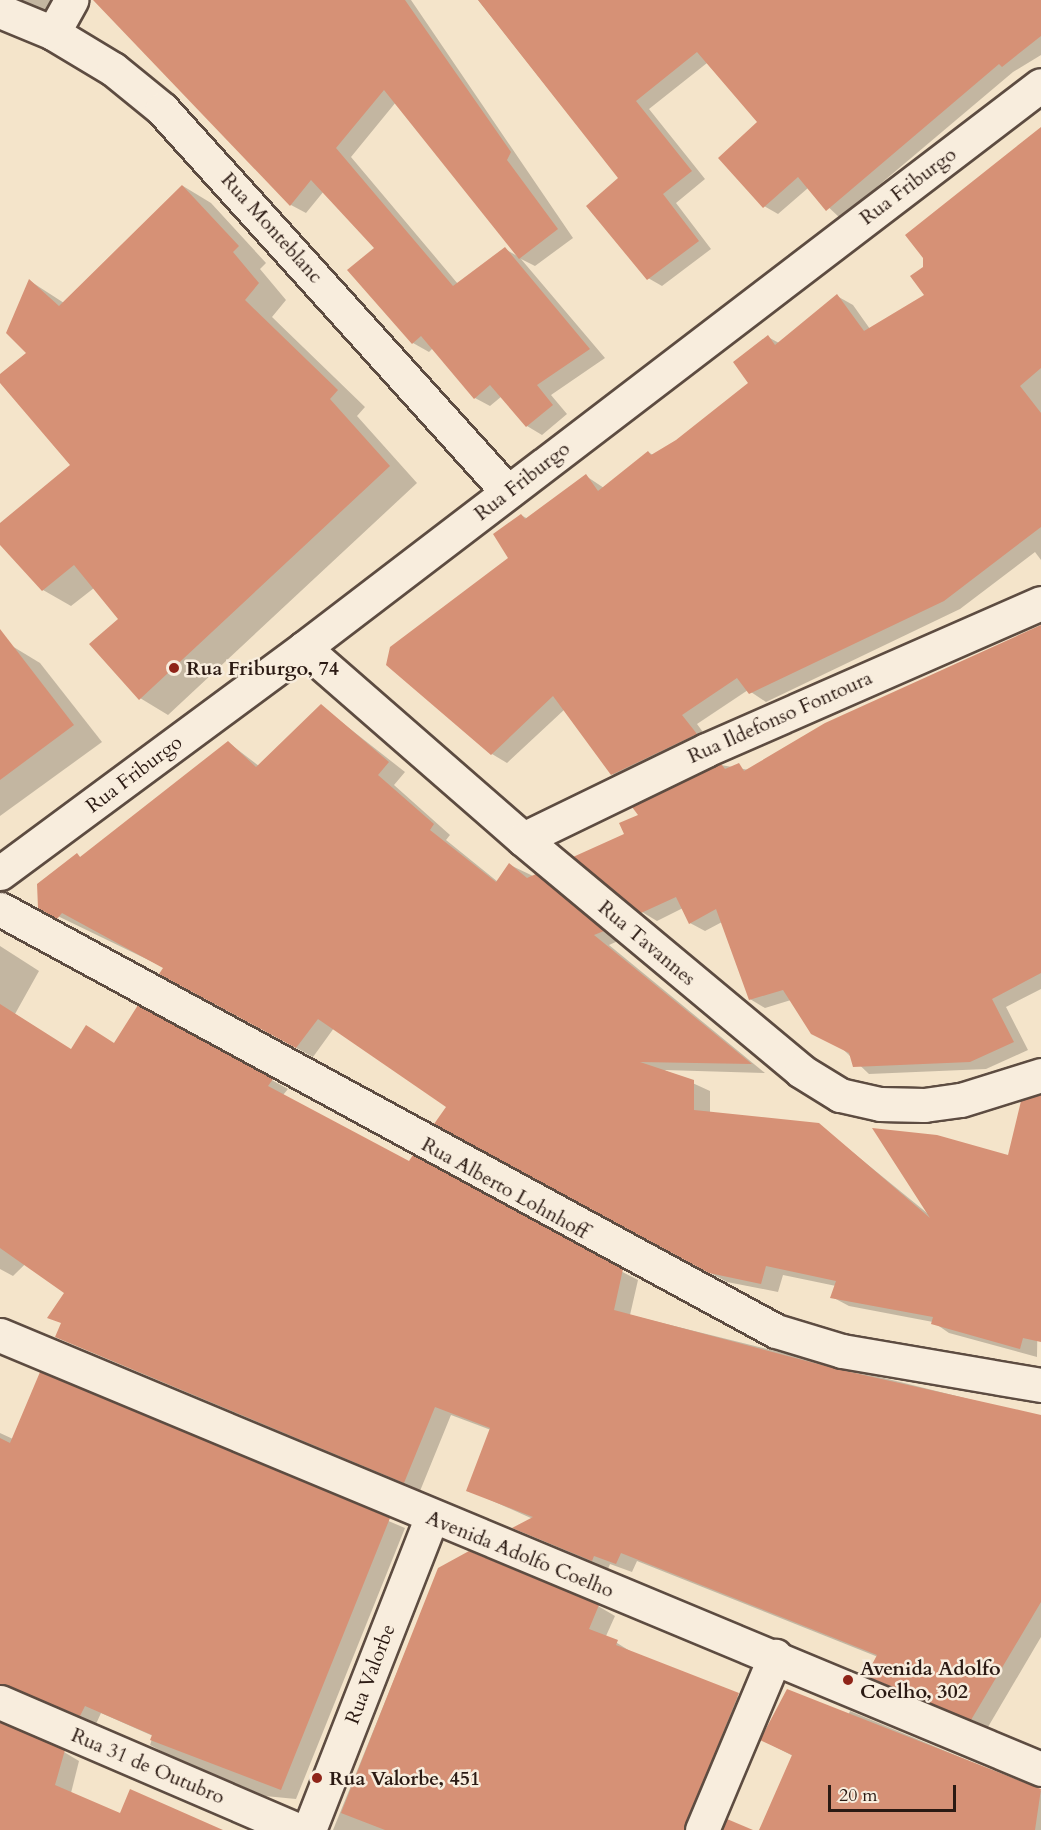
<!DOCTYPE html>
<html>
<head>
<meta charset="utf-8">
<style>
	body { margin:0 }
	#map { position:relative; width:1041px; height:1830px; overflow:hidden; background:#f4e4ca; font-family:Cardo,serif }
	div>[style] { position:absolute }
	[style*='--x'] { left:calc(var(--x)*1px); top:calc(var(--y)*1px); width:calc(var(--w)*1px); rotate:calc(var(--a)*1deg) }
	.shadow>* { inset:0; background:#0003 }
	.building>* { inset:0; background:#d69176 }
	.roads { filter:drop-shadow(2px 0 #5d4c41) drop-shadow(-2px 0 #5d4c41) drop-shadow(0 2px #5d4c41) drop-shadow(0 -2px #5d4c41) }
	.minor>* { height:33px; margin:-16.5px; padding:0 16.5px; transform-origin:16.5px; border-radius:16.5px; background:#f8eddd }
	.dots>* { width:16px; height:16px; translate:-50% -50%; box-sizing:border-box; border:3px solid #f8eddd; border-radius:50% }
	span { translate:-50% -50%; white-space:nowrap; text-align:center; line-height:1.15; -webkit-text-stroke:5px #f8eddd; paint-order:stroke }
	.street-label { font-size:20px; color:#2b1a13 }
	.poi-label { font-size:20px; color:#2b1a13; font-weight:700 }
	.left { translate:0 -50%; text-align:left }
	.scale { position:absolute; left:828px; top:1785px; width:128px; height:27px; box-sizing:border-box; border:3px solid #2b1a13; border-top:0; padding-left:8px; font-size:18px; line-height:21px; white-space:nowrap; color:#2b1a13; -webkit-text-stroke:4px #f8eddd; paint-order:stroke }
</style>
</head>
<body>
<div id="map">
	<div class="shadow">
		<div style="clip-path:polygon(21px 0,70px 0,60px 17px)"></div>
		<div style="clip-path:polygon(evenodd,96px 0,411px 0,573px 238px,535px 266px,521px 259px,605px 358px,551px 395px,567px 414px,542px 435px,527px 426px,502px 396px,490px 406px,475px 398px,433px 348px,429px 352px,413px 343px,349px 270px,376px 248px,324px 191px,306px 213px,291px 205px,96px 0,396px 102px,519px 257px,505px 249px,458px 284px,351px 157px,396px 102px)"></div>
		<div style="clip-path:polygon(478px 0,1041px 0,1041px 55px,1013px 72px,840px 218px,808px 188px,778px 214px,764px 206px,759px 122px,707px 63px,649px 109px,705px 179px,676px 203px,711px 249px,662px 286px,648px 278px,620px 179px)"></div>
		<div style="clip-path:polygon(1041px 128px,1041px 560px,1035px 552px,960px 609px,766px 702px,748px 690px,697px 724px,711px 743px,628px 783px,612px 774px,565px 709px,507px 763px,492px 754px,510px 558px,521px 515px,528px 519px,586px 476px,604px 488px,648px 452px,653px 455px,677px 441px,750px 383px,768px 337px,779px 343px,837px 296px,853px 305px,870px 329px,926px 295px,924px 268px)"></div>
		<div style="clip-path:polygon(183px 186px,211px 203px,266px 263px,260px 269px,286px 300px,272px 317px,365px 407px,357px 416px,417px 483px,168px 715px,140px 698px,120px 619px,94px 588px,71px 606px,43px 590px,0 543px,0 524px,96px 494px,28px 353px,30px 281px,64px 303px)"></div>
		<div style="clip-path:polygon(1041px 626px,1041px 989px,1006px 1007px,1028px 1050px,986px 1069px,869px 1074px,791px 1000px,765px 1008px,750px 999px,722px 922px,705px 931px,690px 923px,683px 908px,657px 921px,642px 912px,626px 834px,640px 816px,721px 765px,749px 770px)"></div>
		<div style="clip-path:polygon(12px 646px,40px 663px,102px 742px,0 816px,0 655px)"></div>
		<div style="clip-path:polygon(321px 706px,405px 772px,394px 785px,450px 835px,446px 840px,498px 882px,510px 865px,552px 885px,618px 941px,609px 945px,765px 1073px,664px 1070px,710px 1091px,710px 1113px,818px 1124px,927px 1213px,1010px 1157px,1041px 1106px,1037px 1357px,949px 1333px,933px 1322px,849px 1306px,832px 1297px,836px 1286px,783px 1275px,778px 1292px,727px 1282px,452px 1133px,448px 1106px,334px 1028px,313px 1057px,177px 983px,165px 968px,39px 907px,77px 855px,81px 858px,229px 743px,259px 766px)"></div>
		<div style="clip-path:polygon(0 946px,39px 971px,15px 1014px,72px 1051px,114px 1044px,139px 1007px,288px 1089px,283px 1095px,310px 1111px,638px 1280px,630px 1315px,1041px 1417px,1041px 1637px,988px 1727px,868px 1675px,878px 1657px,637px 1561px,632px 1572px,610px 1564px,608px 1569px,515px 1528px,533px 1519px,468px 1490px,491px 1430px,451px 1415px,420px 1491px,56px 1337px,132px 1159px,13px 1276px,0 1269px)"></div>
		<div style="clip-path:polygon(41px 1374px,405px 1528px,296px 1799px,265px 1796px,165px 1753px,150px 1745px,153px 1736px,101px 1713px,96px 1724px,82px 1718px,0 1669px,0 1433px,13px 1439px)"></div>
		<div style="clip-path:polygon(439px 1569px,598px 1606px,615px 1616px,606px 1636px,633px 1653px,755px 1704px,702px 1830px,333px 1830px)"></div>
		<div style="clip-path:polygon(850px 1711px,1041px 1791px,1041px 1830px,761px 1830px,793px 1756px,762px 1740px,847px 1718px)"></div>
		<div style="clip-path:polygon(0 1738px,64px 1752px,79px 1761px,71px 1793px,121px 1815px,219px 1830px,0 1830px)"></div>
	</div>
	<div class="building">
		<div style="clip-path:polygon(93px 0,405px 0,511px 152px,507px 160px,558px 229px,519px 259px,384px 90px,336px 148px,453px 286px,505px 247px,590px 349px,537px 385px,553px 405px,526px 427px,490px 385px,474px 399px,421px 336px,412px 344px,347px 270px,374px 248px,311px 180px,290px 206px)"></div>
		<div style="clip-path:polygon(478px 0,1041px 0,1041px 36px,1002px 67px,999px 64px,826px 211px,798px 177px,763px 208px,718px 158px,757px 122px,697px 52px,636px 101px,692px 171px,663px 194px,699px 241px,647px 280px,586px 206px,618px 178px)"></div>
		<div style="clip-path:polygon(1041px 127px,1041px 368px,1020px 386px,1041px 413px,1041px 527px,944px 601px,749px 694px,737px 678px,682px 715px,697px 734px,611px 775px,553px 696px,491px 755px,386px 665px,390px 647px,508px 558px,493px 534px,521px 514px,525px 519px,586px 474px,598px 491px,648px 451px,651px 455px,676px 440px,748px 383px,733px 362px,768px 335px,775px 345px,837px 294px,864px 331px,924px 295px,910px 276px,923px 267px,923px 258px,905px 235px)"></div>
		<div style="clip-path:polygon(182px 185px,239px 246px,233px 252px,259px 283px,245px 300px,338px 390px,330px 399px,390px 466px,139px 700px,89px 644px,118px 619px,74px 565px,42px 591px,0 545px,0 523px,70px 465px,0 383px,0 374px,26px 353px,6px 333px,29px 279px,59px 306px)"></div>
		<div style="clip-path:polygon(1041px 625px,1041px 973px,992px 999px,1014px 1042px,970px 1062px,853px 1067px,849px 1053px,811px 1034px,783px 990px,749px 1000px,716px 909px,689px 924px,676px 897px,641px 913px,573px 857px,624px 834px,619px 823px,638px 815px,632px 807px,721px 764px,725px 769px,739px 763px,744px 771px,825px 723px)"></div>
		<div style="clip-path:polygon(0 629px,74px 725px,0 780px)"></div>
		<div style="clip-path:polygon(321px 704px,389px 762px,378px 775px,434px 824px,430px 830px,496px 882px,509px 863px,527px 878px,536px 874px,604px 931px,594px 935px,752px 1064px,640px 1062px,694px 1080px,694px 1110px,819px 1123px,930px 1218px,872px 1128px,937px 1135px,1008px 1155px,1021px 1101px,1041px 1095px,1041px 1342px,1023px 1338px,1020px 1349px,931px 1324px,933px 1317px,830px 1298px,836px 1281px,766px 1266px,761px 1284px,709px 1273px,434px 1124px,446px 1107px,318px 1019px,296px 1048px,159px 974px,163px 968px,62px 913px,57px 919px,38px 908px,37px 884px,77px 853px,80px 857px,228px 741px,256px 767px)"></div>
		<div style="clip-path:polygon(0 1004px,71px 1049px,86px 1025px,114px 1043px,138px 1005px,273px 1079px,268px 1086px,409px 1161px,413px 1155px,623px 1269px,614px 1310px,837px 1369px,1041px 1415px,1041px 1602px,971px 1720px,866px 1676px,877px 1655px,621px 1553px,616px 1564px,594px 1556px,592px 1561px,512px 1528px,533px 1517px,466px 1491px,490px 1428px,435px 1407px,404px 1483px,55px 1337px,61px 1323px,47px 1318px,64px 1293px,0 1248px)"></div>
		<div style="clip-path:polygon(40px 1372px,390px 1518px,281px 1790px,150px 1740px,152px 1735px,85px 1706px,80px 1716px,0 1684px,0 1438px,10px 1443px)"></div>
		<div style="clip-path:polygon(469px 1551px,599px 1605px,589px 1629px,618px 1640px,616px 1645px,739px 1693px,684px 1830px,385px 1830px,341px 1813px,438px 1568px)"></div>
		<div style="clip-path:polygon(787px 1689px,1041px 1789px,1035px 1830px,759px 1830px,792px 1755px,760px 1740px)"></div>
		<div style="clip-path:polygon(0 1722px,65px 1750px,55px 1785px,120px 1813px,130px 1789px,223px 1830px,0 1830px)"></div>
		<div style="clip-path:polygon(727px 1819px,753px 1830px,722px 1830px)"></div>
	</div>
	<div class="roads">
		<div class="minor">
			<div style="--x:0;--y:11;--w:57;--a:22.5"></div>
			<div style="--x:53;--y:33;--w:70;--a:31"></div>
			<div style="--x:113;--y:69;--w:63;--a:39.2"></div>
			<div style="--x:162;--y:109;--w:516;--a:47.91"></div>
			<div style="--x:53;--y:33;--w:38;--a:-61"></div>
			<div style="--x:304;--y:648;--w:291;--a:41.1"></div>
			<div style="--x:523;--y:839;--w:362;--a:39.8"></div>
			<div style="--x:801;--y:1071;--w:46;--a:31.6"></div>
			<div style="--x:840;--y:1095;--w:41;--a:12.7"></div>
			<div style="--x:880;--y:1104;--w:44;--a:1.3"></div>
			<div style="--x:924;--y:1105;--w:37;--a:-8"></div>
			<div style="--x:961;--y:1100;--w:84;--a:-17.4"></div>
			<div style="--x:523;--y:839;--w:203;--a:-25.9"></div>
			<div style="--x:706;--y:750;--w:366;--a:-23.7"></div>
			<div style="--x:0;--y:873;--w:378;--a:-36.5"></div>
			<div style="--x:304;--y:648;--w:927;--a:-37.38"></div>
			<div style="--x:0;--y:909;--w:883;--a:28.54"></div>
			<div style="--x:776;--y:1331;--w:69;--a:16.9"></div>
			<div style="--x:842;--y:1351;--w:202;--a:9.7"></div>
			<div style="--x:0;--y:1335;--w:1128;--a:22.63"></div>
			<div style="--x:0;--y:1702;--w:323;--a:23.3"></div>
			<div style="--x:309;--y:1830;--w:335;--a:-68.6"></div>
			<div style="--x:702;--y:1830;--w:189;--a:-67.2"></div>
		</div>
	</div>
	<div class="dots">
		<div style="left:174px;top:668px;background:#8f2418"></div>
		<div style="left:848px;top:1680px;background:#8f2418"></div>
		<div style="left:317px;top:1778px;background:#8f2418"></div>
	</div>
	<div class="street-label">
		<span style="left:908px;top:186px;rotate:-37deg">Rua Friburgo</span>
		<span style="left:272px;top:228px;rotate:48deg">Rua Monteblanc</span>
		<span style="left:522px;top:481px;rotate:-38deg">Rua Friburgo</span>
		<span style="left:780px;top:717px;rotate:-24deg">Rua Ildefonso Fontoura</span>
		<span style="left:134px;top:774px;rotate:-37deg">Rua Friburgo</span>
		<span style="left:647px;top:943px;rotate:40deg">Rua Tavannes</span>
		<span style="left:505px;top:1188px;rotate:29deg">Rua Alberto Lohnhoff</span>
		<span style="left:520px;top:1554px;rotate:22deg">Avenida Adolfo Coelho</span>
		<span style="left:370px;top:1674px;rotate:-69deg">Rua Valorbe</span>
		<span style="left:148px;top:1766px;rotate:23deg">Rua 31 de Outubro</span>
	</div>
	<div class="poi-label">
		<span class="left" style="left:186px;top:668px">Rua Friburgo, 74</span>
		<span class="left" style="left:860px;top:1680px">Avenida Adolfo<br>Coelho, 302</span>
		<span class="left" style="left:329px;top:1778px">Rua Valorbe, 451</span>
	</div>
	<div class="scale">20 m</div>
</div>
</body>
</html>
